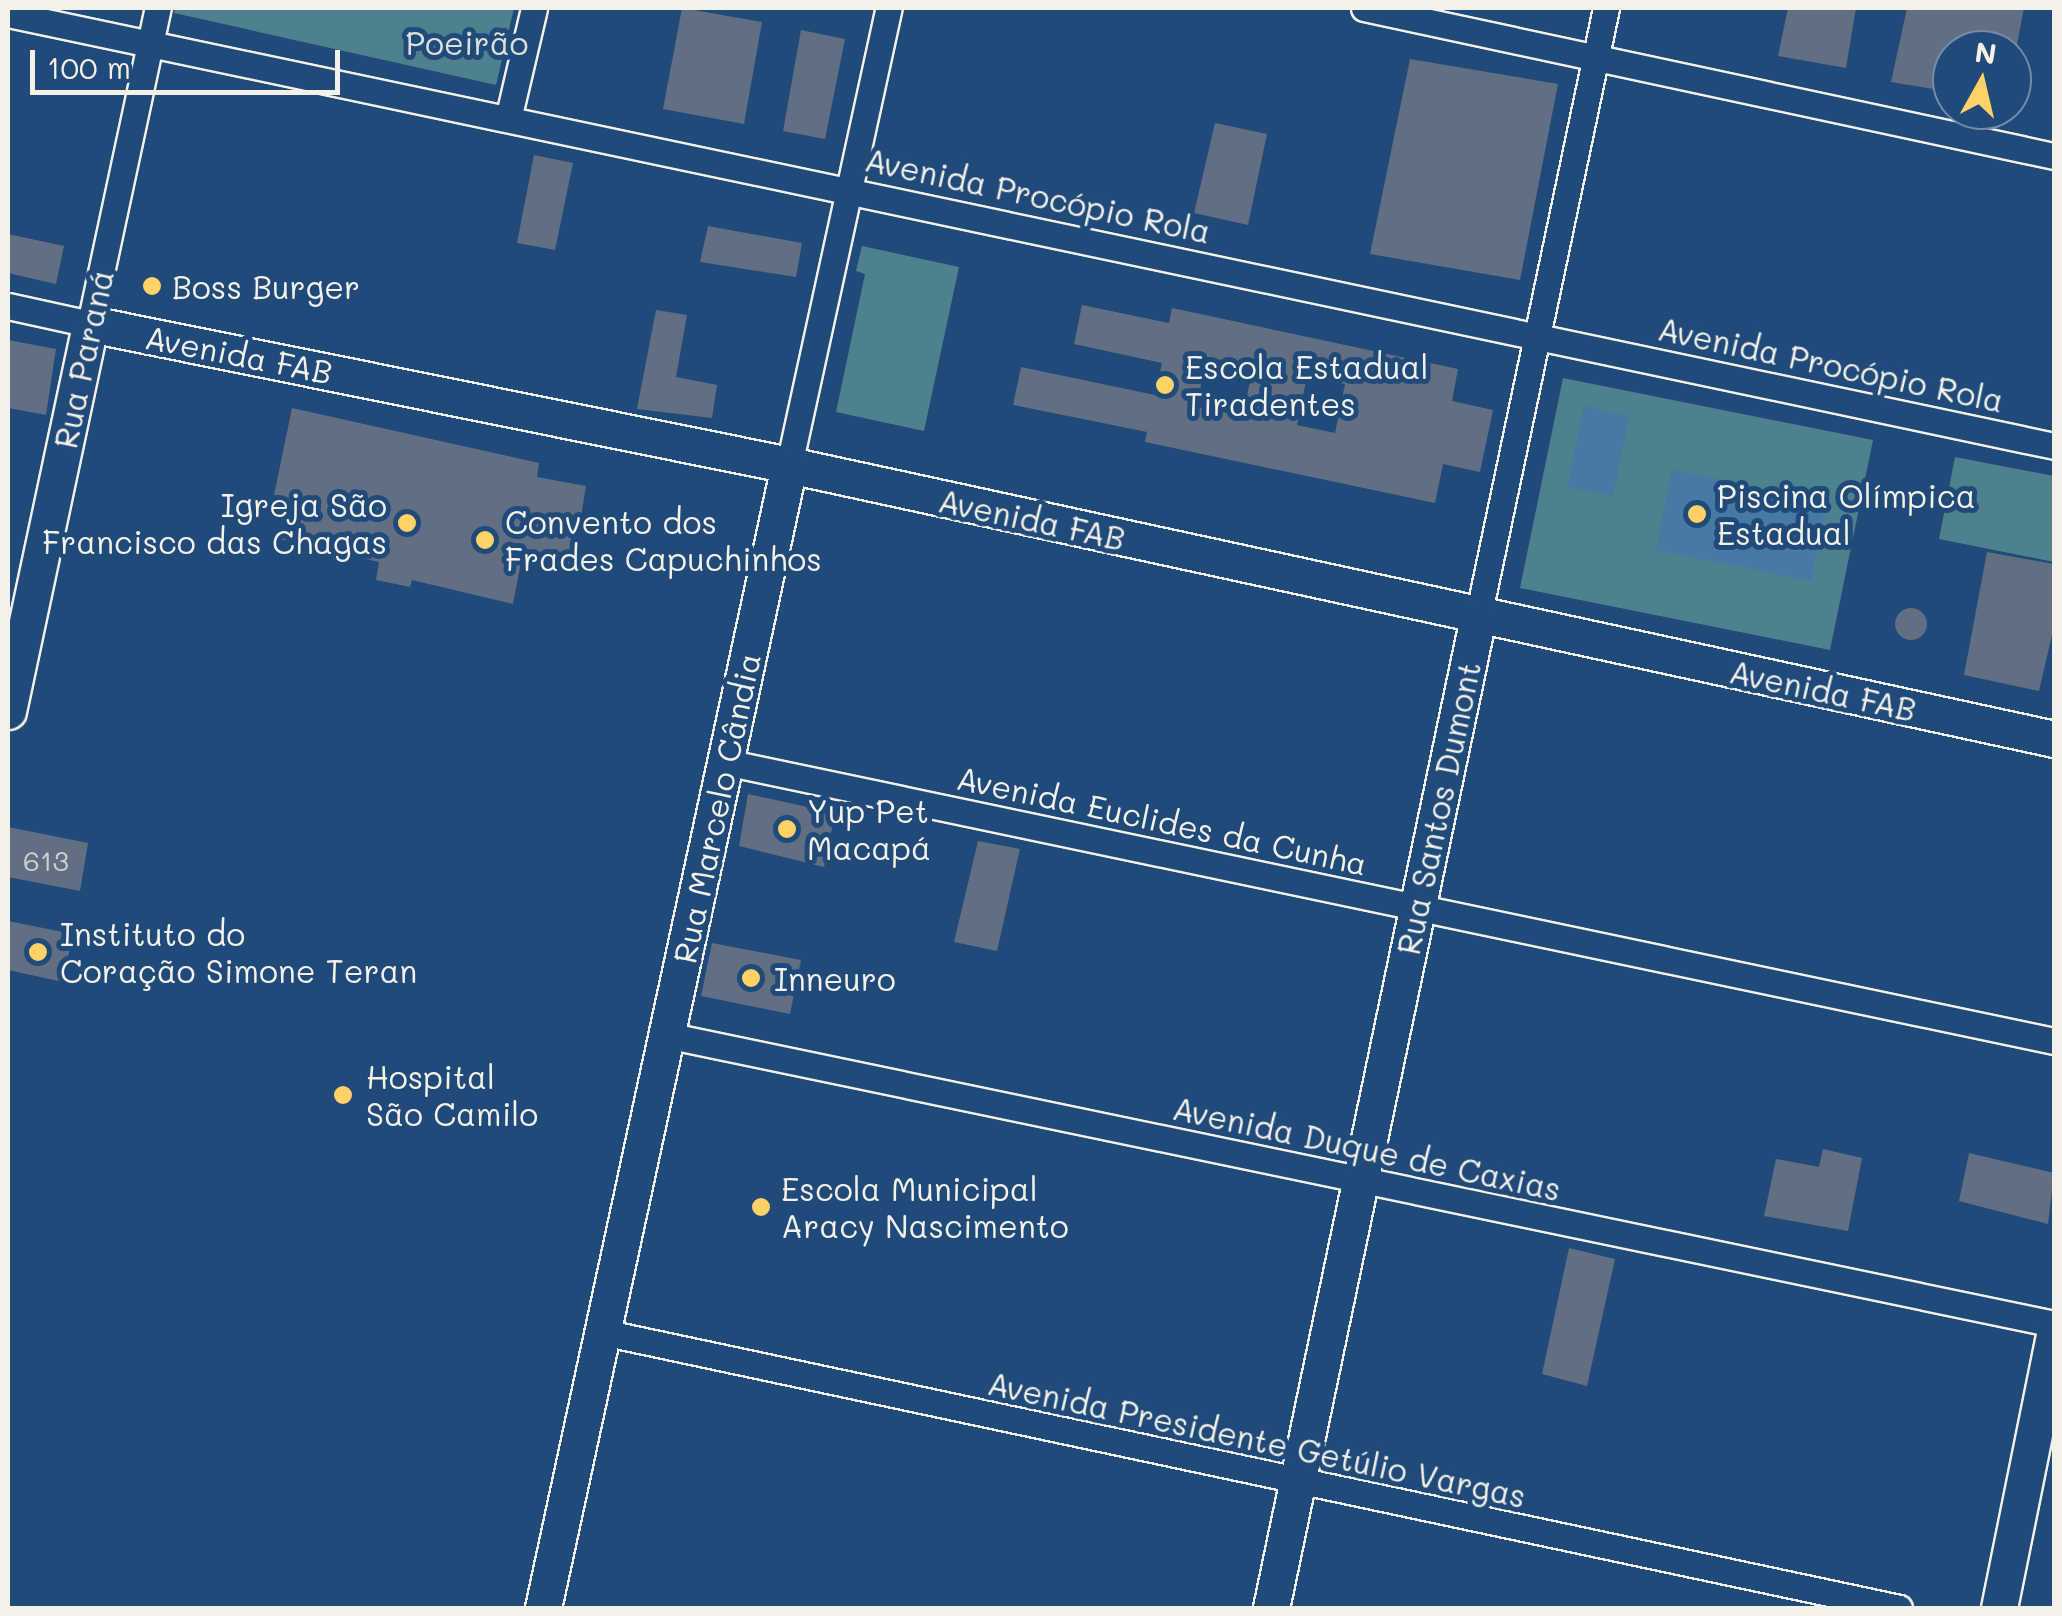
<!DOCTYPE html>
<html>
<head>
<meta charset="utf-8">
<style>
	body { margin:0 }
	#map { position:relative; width:2062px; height:1616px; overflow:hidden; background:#1f4a7a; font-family:Mali,sans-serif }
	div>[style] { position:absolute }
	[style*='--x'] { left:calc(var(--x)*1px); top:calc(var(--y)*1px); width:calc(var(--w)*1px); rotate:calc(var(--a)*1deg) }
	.green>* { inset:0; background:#4d818e }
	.water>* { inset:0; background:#4879a5 }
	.building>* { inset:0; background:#626f82 }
	.round { border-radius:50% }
	.roads { filter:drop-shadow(2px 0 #f4f1e8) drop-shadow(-2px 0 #f4f1e8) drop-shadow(0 2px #f4f1e8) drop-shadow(0 -2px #f4f1e8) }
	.street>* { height:25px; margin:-12.5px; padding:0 12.5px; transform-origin:12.5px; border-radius:12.5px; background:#1f4a7a }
	.secondary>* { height:35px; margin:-17.5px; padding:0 17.5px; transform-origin:17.5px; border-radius:17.5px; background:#1f4a7a }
	.dots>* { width:28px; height:28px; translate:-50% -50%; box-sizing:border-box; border:5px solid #1f4a7a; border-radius:50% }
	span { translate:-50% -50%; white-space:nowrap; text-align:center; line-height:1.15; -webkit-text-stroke:10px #1f4a7a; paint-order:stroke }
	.number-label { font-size:28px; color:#d0d0ce }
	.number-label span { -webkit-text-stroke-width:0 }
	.park-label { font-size:32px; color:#dbe0da }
	.street-label { font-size:32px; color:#f4f1e8 }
	.poi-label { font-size:32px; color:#f4f1e8 }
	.left { translate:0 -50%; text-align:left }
	.right { translate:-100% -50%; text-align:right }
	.frame { position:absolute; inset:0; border:10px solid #f4f1e8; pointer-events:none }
	.north { position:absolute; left:1932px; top:30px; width:100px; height:100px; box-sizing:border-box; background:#1f4a7a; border:2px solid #748da6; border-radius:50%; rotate:8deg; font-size:28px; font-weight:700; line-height:40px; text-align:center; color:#f4f1e8 }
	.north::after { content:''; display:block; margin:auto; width:35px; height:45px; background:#ffd166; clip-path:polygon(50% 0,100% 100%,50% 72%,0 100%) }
	.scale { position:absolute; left:30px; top:50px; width:310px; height:45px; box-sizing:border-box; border:5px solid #f4f1e8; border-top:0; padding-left:12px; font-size:30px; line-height:35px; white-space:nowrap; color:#f4f1e8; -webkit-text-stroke:8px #1f4a7a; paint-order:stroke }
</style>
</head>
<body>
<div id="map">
	<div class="green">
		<div style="clip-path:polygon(175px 8px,514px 8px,496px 85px,174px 13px)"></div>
		<div style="clip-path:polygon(862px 246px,959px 267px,924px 431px,836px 412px,865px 274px,856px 271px)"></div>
		<div style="clip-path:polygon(1563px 378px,1873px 440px,1830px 650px,1520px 588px)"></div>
		<div style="clip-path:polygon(1955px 457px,2054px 476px,2054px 562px,1939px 539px)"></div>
	</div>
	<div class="water">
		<div style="clip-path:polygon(1584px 406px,1629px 416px,1613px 496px,1567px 487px)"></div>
		<div style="clip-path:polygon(1672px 470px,1827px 501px,1811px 581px,1656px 550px)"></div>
	</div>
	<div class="building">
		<div style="clip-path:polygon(682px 8px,762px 22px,744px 124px,663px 109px)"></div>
		<div style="clip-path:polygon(1788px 8px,1856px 8px,1846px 68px,1778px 56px)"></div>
		<div style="clip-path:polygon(1907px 8px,2024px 8px,2016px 50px,1952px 50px,1952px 92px,1891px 82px)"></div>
		<div style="clip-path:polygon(801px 30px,845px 39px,825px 139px,783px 131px)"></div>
		<div style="clip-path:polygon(1410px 59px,1558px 84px,1520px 280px,1370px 254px)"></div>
		<div style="clip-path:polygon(1215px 123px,1267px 134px,1248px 225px,1194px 213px)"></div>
		<div style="clip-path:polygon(534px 155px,573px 163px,555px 250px,517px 243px)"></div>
		<div style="clip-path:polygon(708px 226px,802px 243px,796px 277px,700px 262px)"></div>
		<div style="clip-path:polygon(8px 234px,64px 246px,56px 284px,8px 273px)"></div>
		<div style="clip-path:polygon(evenodd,1082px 305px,1169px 323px,1172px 308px,1458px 369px,1452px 401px,1493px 410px,1480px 472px,1443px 464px,1435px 503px,1145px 442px,1147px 432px,1013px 405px,1021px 367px,1155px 395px,1162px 363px,1074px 344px,1082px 305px,1206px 357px,1253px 366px,1243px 416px,1197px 407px,1206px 357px,1082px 305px,1307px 376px,1345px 384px,1335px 433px,1297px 425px,1307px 376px)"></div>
		<div style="clip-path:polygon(656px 310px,687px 315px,676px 377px,717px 385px,712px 418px,637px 409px)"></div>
		<div style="clip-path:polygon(8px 340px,56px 349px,46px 415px,8px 408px)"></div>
		<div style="clip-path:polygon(292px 408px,539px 463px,537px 477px,586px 486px,572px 573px,521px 562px,513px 604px,412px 580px,410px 587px,376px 580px,379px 562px,280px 539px,289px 498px,274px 495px)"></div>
		<div style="clip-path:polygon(1987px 552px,2054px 564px,2054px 626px,2039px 691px,1964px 675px)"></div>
		<div class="round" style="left:1895px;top:608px;width:32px;height:32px"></div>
		<div style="clip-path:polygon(748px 794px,835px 813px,824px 867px,739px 846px)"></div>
		<div style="clip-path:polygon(8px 827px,88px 843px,80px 891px,8px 877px)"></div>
		<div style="clip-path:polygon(978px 841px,1020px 849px,997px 951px,954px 942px)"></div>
		<div style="clip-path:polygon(8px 921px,73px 934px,63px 982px,8px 970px)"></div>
		<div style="clip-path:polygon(712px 943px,801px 960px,790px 1014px,701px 996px)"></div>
		<div style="clip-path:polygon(1823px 1149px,1862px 1158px,1848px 1231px,1764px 1216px,1776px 1159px,1819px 1167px)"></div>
		<div style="clip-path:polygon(1969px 1153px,2054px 1173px,2048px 1224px,1959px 1201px)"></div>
		<div style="clip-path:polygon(1569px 1248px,1615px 1259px,1587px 1386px,1542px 1374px)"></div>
	</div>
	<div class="roads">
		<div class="street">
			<div style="--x:1364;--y:8;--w:706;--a:12.11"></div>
			<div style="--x:8;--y:14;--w:2091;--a:11.92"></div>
			<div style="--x:509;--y:115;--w:110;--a:-76.8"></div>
			<div style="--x:8;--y:306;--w:84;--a:12.4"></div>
			<div style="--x:90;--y:324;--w:323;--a:-77.9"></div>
			<div style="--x:789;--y:465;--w:468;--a:-77.7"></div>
			<div style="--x:1478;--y:617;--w:622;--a:-78.13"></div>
			<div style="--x:725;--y:762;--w:1358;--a:11.86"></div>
			<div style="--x:666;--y:1035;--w:1418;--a:11.76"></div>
			<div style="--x:602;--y:1332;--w:1326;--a:12.01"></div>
		</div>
		<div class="secondary">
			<div style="--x:8;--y:711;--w:396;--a:-78"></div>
			<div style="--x:90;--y:324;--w:713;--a:11.4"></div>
			<div style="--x:789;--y:465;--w:1294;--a:12.22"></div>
			<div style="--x:543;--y:1608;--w:1169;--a:-77.85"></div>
			<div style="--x:1271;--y:1608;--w:1012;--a:-78.2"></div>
			<div style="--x:1999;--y:1608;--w:278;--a:-78.6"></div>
		</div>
	</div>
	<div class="dots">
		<div style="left:152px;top:286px;background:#ffd166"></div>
		<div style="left:1165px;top:385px;background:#ffd166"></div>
		<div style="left:1697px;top:514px;background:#ffd166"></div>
		<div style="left:407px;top:523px;background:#ffd166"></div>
		<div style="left:485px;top:540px;background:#ffd166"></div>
		<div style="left:787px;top:829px;background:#ffd166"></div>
		<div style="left:38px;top:952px;background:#ffd166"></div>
		<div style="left:751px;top:978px;background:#ffd166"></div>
		<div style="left:343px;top:1095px;background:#ffd166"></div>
		<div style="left:761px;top:1207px;background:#ffd166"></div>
	</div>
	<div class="number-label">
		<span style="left:46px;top:860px">613</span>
	</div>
	<div class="park-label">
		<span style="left:467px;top:42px">Poeirão</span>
	</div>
	<div class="street-label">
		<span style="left:1038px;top:195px;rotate:12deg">Avenida Procópio Rola</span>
		<span style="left:239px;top:354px;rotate:11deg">Avenida FAB</span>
		<span style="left:83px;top:359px;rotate:-78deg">Rua Paraná</span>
		<span style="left:1831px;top:364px;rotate:12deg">Avenida Procópio Rola</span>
		<span style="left:1032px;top:519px;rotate:12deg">Avenida FAB</span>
		<span style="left:1823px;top:690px;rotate:12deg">Avenida FAB</span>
		<span style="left:716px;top:808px;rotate:-78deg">Rua Marcelo Cândia</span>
		<span style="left:1438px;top:808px;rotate:-78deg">Rua Santos Dumont</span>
		<span style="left:1162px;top:820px;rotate:12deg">Avenida Euclides da Cunha</span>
		<span style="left:1367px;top:1148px;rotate:12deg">Avenida Duque de Caxias</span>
		<span style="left:1257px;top:1439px;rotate:12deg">Avenida Presidente Getúlio Vargas</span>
	</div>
	<div class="poi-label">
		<span class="left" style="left:172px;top:286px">Boss Burger</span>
		<span class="left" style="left:1185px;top:385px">Escola Estadual<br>Tiradentes</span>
		<span class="left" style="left:1717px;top:514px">Piscina Olímpica<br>Estadual</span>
		<span class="right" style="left:387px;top:523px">Igreja São<br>Francisco das Chagas</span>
		<span class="left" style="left:505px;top:540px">Convento dos<br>Frades Capuchinhos</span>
		<span class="left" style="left:807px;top:829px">Yup Pet<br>Macapá</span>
		<span class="left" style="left:60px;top:952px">Instituto do<br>Coração Simone Teran</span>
		<span class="left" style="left:774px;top:978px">Inneuro</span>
		<span class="left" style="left:366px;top:1095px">Hospital<br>São Camilo</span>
		<span class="left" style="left:781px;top:1207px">Escola Municipal<br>Aracy Nascimento</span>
	</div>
	<div class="frame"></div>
	<div class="north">N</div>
	<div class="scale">100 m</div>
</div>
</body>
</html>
